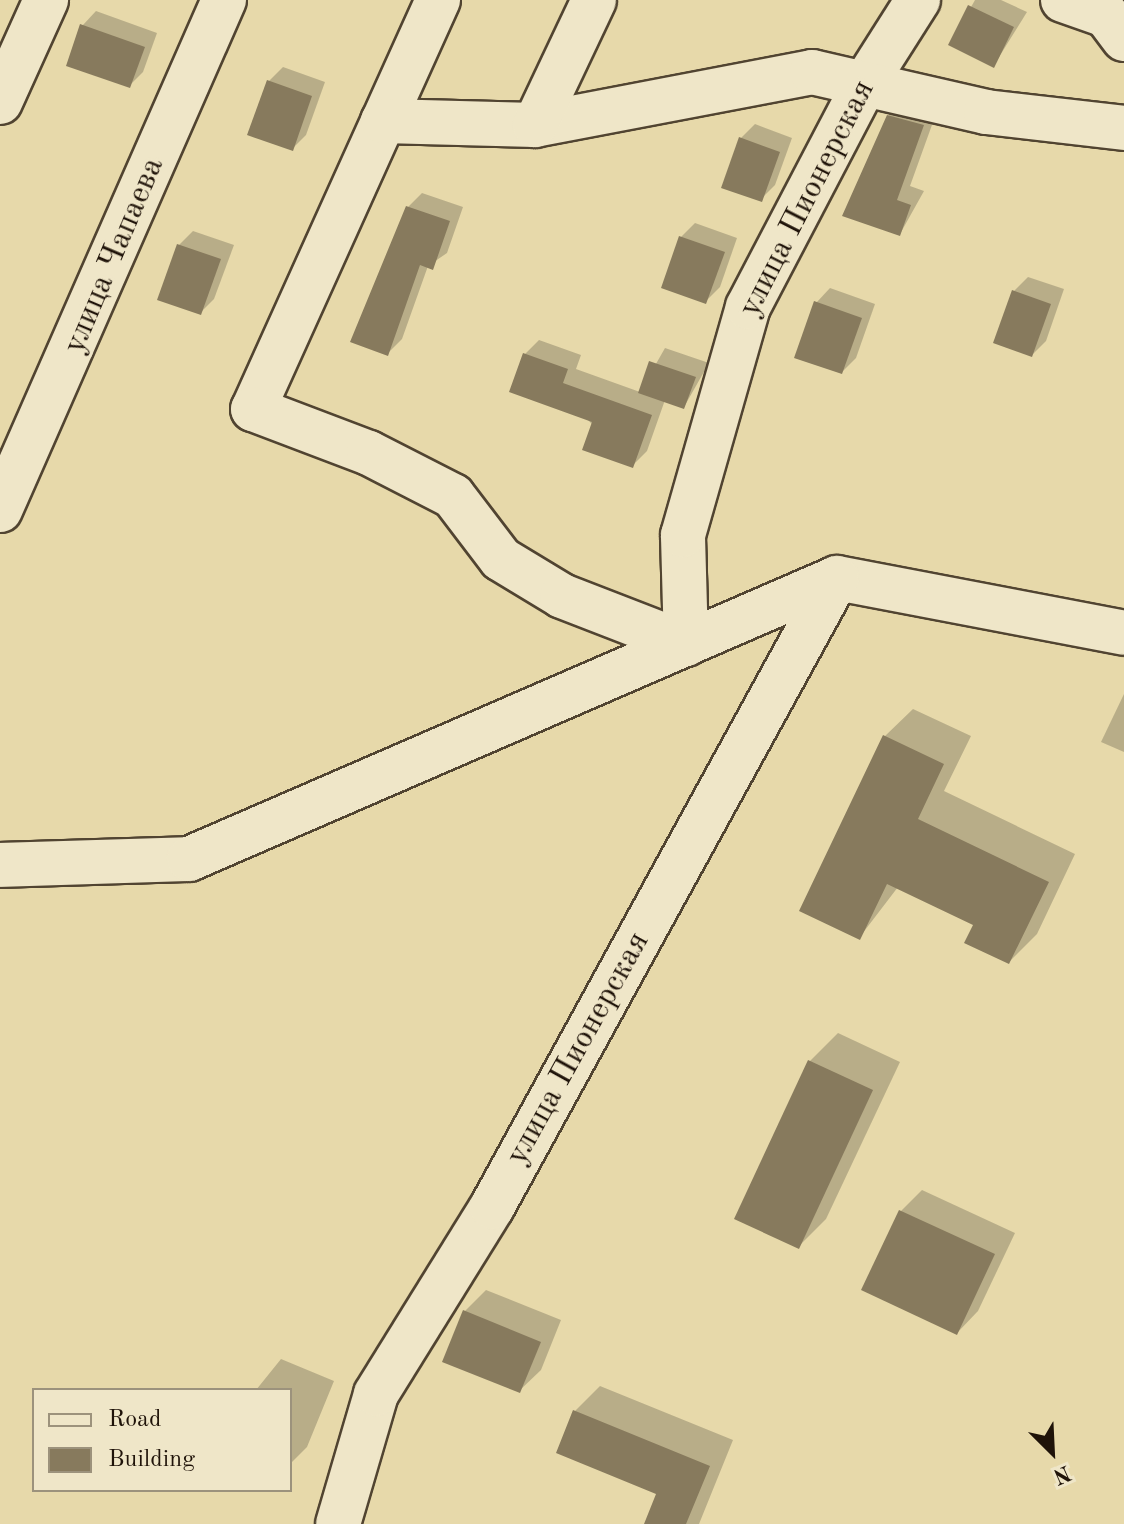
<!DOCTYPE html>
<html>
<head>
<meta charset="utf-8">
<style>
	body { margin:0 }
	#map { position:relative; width:1124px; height:1524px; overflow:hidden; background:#e7d9aa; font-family:"Old Standard TT",serif }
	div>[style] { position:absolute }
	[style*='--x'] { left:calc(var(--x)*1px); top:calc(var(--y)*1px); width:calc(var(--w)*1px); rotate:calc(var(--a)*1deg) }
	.shadow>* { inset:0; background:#0003 }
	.building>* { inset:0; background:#877a5d }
	.roads { filter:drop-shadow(2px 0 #514431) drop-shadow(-2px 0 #514431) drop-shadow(0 2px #514431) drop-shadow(0 -2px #514431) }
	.minor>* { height:44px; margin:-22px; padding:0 22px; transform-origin:22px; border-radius:22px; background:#efe6c8 }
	span { translate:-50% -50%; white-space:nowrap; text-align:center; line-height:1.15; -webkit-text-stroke:6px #efe6c8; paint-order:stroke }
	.street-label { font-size:32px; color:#1f1309 }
	.legend { position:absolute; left:32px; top:1388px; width:260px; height:104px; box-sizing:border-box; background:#efe6c8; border:2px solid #9c927c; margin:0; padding:10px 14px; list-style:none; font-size:24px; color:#1f1309 }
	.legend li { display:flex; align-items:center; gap:16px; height:40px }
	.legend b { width:40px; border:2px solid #9c927c }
	.north { position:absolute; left:1012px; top:1412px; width:80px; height:80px; -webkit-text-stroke:6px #efe6c8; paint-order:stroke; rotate:156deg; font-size:22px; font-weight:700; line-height:32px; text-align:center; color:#1f1309 }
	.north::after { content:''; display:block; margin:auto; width:28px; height:36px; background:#1f1309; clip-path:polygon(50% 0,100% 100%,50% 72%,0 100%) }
</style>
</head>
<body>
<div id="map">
	<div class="shadow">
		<div style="clip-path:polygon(975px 0,1001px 0,1027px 12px,994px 65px,950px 44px)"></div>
		<div style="clip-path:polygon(96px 11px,157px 33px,143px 72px,129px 86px,82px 26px)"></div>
		<div style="clip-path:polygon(283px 67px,325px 82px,306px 135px,292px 149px,269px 81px)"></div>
		<div style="clip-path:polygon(903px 102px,937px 111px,910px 186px,924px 191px,900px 234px,888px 116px)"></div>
		<div style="clip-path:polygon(755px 124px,792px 138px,775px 185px,761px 199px,741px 138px)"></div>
		<div style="clip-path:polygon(422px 193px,463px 207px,447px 253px,428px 266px,402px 339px,388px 353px,408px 207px)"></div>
		<div style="clip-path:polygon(695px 223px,737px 238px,720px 287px,706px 301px,681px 237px)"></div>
		<div style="clip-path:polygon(193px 231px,234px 245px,214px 299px,200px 313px,179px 245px)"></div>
		<div style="clip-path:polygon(1028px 277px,1064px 289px,1046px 341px,1032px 355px,1014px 291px)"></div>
		<div style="clip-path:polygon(830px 288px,875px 304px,856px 358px,842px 372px,816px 303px)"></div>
		<div style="clip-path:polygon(539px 340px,581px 355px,576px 369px,640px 392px,665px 348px,709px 363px,684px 407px,665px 400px,647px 451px,632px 466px,525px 354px)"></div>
		<div style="clip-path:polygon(1124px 694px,1124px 752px,1101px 742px)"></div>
		<div style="clip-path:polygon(913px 709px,971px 736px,944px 791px,1075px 854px,1037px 934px,1009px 962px,976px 924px,898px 887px,859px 938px,885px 736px)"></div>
		<div style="clip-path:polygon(838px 1033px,900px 1062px,826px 1219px,798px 1247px,736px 1218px,810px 1061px)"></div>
		<div style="clip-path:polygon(922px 1190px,1015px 1233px,978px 1311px,957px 1333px,901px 1211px)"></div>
		<div style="clip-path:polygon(486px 1290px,561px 1320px,541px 1370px,519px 1391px,465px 1311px)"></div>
		<div style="clip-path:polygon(281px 1359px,334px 1381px,307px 1447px,290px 1464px,290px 1390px,256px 1390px)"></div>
		<div style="clip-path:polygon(600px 1386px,733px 1440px,699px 1524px,646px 1524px,659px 1493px,575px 1411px)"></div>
	</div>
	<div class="building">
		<div style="clip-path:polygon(968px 5px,1014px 27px,994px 68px,948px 45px)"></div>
		<div style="clip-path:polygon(80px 24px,145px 47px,130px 88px,66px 66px)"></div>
		<div style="clip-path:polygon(267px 80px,312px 96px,293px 151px,247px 135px)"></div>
		<div style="clip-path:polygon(887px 115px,924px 125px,897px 200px,911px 205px,900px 236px,842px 216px)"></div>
		<div style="clip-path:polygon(739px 137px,780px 152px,762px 202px,721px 188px)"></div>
		<div style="clip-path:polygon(406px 206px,450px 221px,433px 270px,420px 265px,388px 356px,350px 342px)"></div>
		<div style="clip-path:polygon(679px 236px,725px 252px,706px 304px,661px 288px)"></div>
		<div style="clip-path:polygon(177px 244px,221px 259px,201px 315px,157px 300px)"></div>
		<div style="clip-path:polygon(1012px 290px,1051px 304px,1032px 357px,993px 343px)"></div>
		<div style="clip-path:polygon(814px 301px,862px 318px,842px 374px,794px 358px)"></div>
		<div style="clip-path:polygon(523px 353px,568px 369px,563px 383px,652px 415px,633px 468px,582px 450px,592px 422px,509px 392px)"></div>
		<div style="clip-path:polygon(649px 361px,696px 377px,684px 409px,638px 393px)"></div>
		<div style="clip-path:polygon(883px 735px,944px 764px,918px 819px,1049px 882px,1009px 964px,964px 943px,973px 925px,887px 884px,860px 940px,799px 911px)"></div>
		<div style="clip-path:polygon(808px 1060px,873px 1090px,799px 1249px,734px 1219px)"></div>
		<div style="clip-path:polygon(899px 1210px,995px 1254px,957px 1335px,861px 1290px)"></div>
		<div style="clip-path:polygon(463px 1310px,541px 1342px,520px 1393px,442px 1362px)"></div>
		<div style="clip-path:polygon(573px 1410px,710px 1466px,686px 1524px,644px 1524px,656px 1494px,556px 1453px)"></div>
	</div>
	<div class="roads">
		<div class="minor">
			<div style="--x:438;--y:0;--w:449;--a:114.3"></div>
			<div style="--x:253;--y:409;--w:124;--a:20.8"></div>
			<div style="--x:369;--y:453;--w:94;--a:27.1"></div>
			<div style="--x:453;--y:496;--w:79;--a:52.7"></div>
			<div style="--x:501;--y:559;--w:71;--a:31.2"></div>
			<div style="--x:562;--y:596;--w:133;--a:21.2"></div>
			<div style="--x:686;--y:644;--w:109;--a:-91.6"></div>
			<div style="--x:683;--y:535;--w:237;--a:-74.1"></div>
			<div style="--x:748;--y:307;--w:250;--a:-62.4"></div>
			<div style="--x:864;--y:85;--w:101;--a:-57.6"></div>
			<div style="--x:1063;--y:0;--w:46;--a:19.2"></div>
			<div style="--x:1106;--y:15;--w:30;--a:53"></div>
			<div style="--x:0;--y:102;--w:112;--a:-65.7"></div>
			<div style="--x:383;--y:121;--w:152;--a:1.5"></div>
			<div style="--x:535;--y:125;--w:282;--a:-10.8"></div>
			<div style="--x:812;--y:72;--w:179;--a:12.9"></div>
			<div style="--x:986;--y:112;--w:139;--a:6.6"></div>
			<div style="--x:535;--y:125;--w:138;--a:-64.7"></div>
			<div style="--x:0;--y:510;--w:557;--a:-66.29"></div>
			<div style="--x:0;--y:865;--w:189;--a:-1.8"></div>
			<div style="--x:189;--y:859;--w:706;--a:-23.44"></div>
			<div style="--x:837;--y:578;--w:292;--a:10.8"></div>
			<div style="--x:338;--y:1524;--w:135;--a:-73.7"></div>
			<div style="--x:376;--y:1394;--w:220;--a:-58.2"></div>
			<div style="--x:492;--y:1207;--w:717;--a:-61.26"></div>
		</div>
	</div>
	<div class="street-label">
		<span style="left:808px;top:199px;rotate:-63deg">улица Пионерская</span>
		<span style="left:115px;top:256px;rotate:-67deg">улица Чапаева</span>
		<span style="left:579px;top:1049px;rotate:-61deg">улица Пионерская</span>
	</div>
	<ul class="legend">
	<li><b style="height:10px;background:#efe6c8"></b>Road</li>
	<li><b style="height:22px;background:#877a5d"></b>Building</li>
	</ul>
	<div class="north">N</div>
</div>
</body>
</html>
